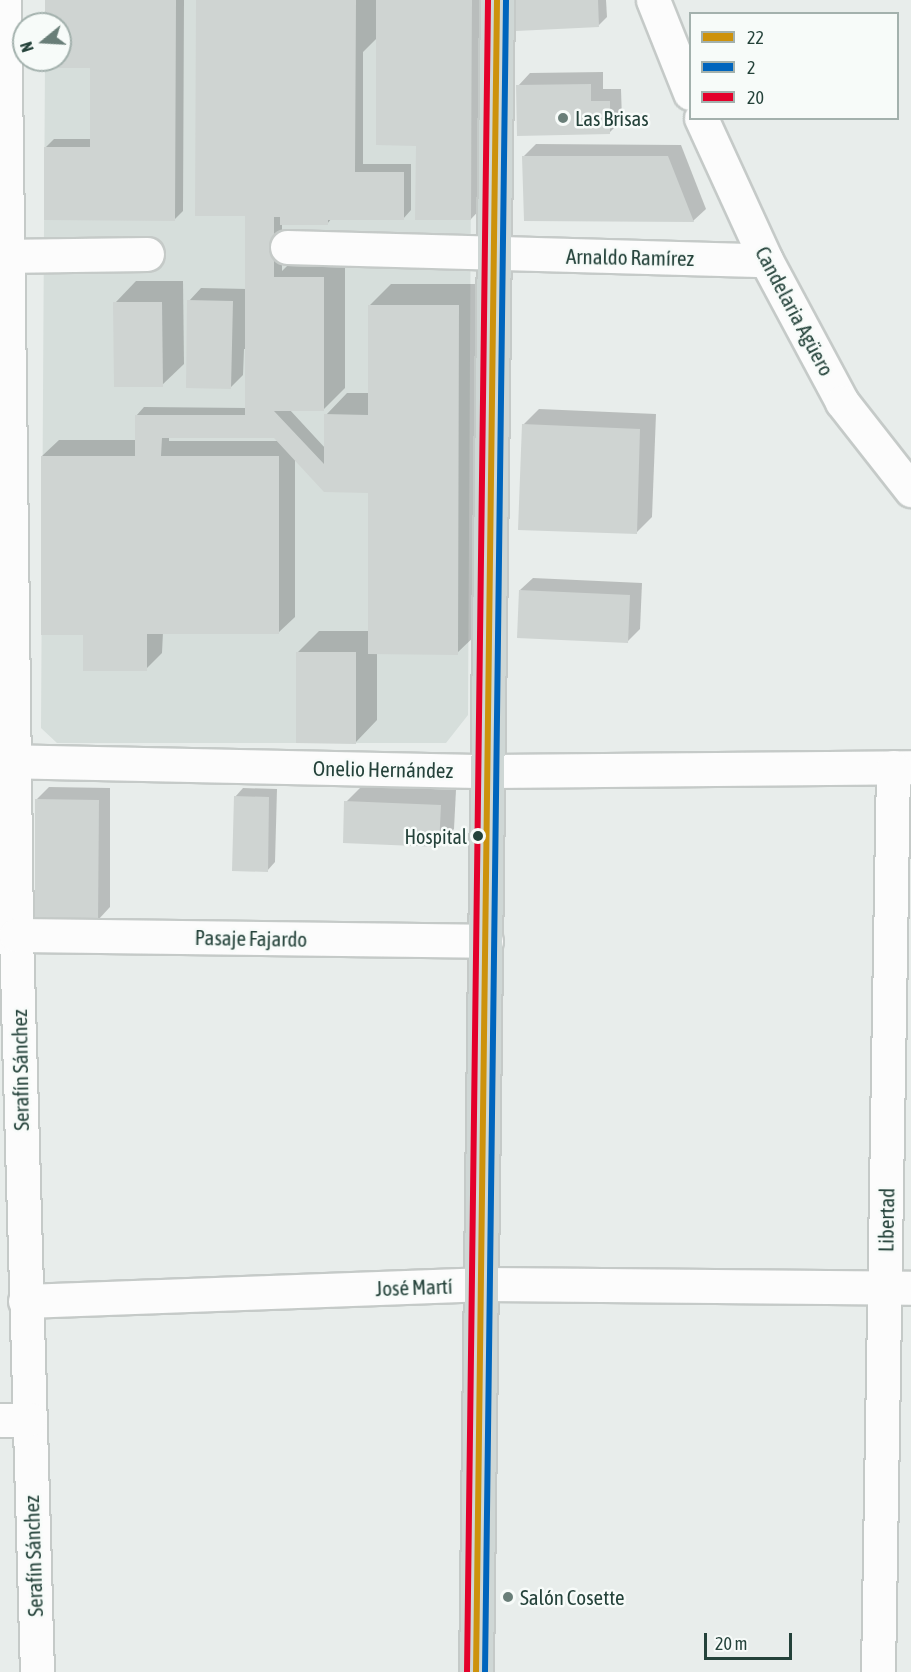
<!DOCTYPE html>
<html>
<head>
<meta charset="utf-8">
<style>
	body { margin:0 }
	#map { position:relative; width:911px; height:1672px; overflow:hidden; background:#e8edeb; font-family:"Asap Condensed",sans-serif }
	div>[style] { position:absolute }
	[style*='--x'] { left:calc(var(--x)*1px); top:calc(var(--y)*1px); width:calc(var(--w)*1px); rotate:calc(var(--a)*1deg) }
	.built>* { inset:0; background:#d6dedb }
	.shadow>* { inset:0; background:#0003 }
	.building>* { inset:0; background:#cfd4d2 }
	.roads { filter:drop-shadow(2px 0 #c5cac8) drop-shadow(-2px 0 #c5cac8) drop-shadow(0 2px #c5cac8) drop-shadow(0 -2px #c5cac8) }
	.minor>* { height:33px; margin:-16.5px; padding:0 16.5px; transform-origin:16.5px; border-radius:16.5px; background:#fcfcfc }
	.major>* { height:33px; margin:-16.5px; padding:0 16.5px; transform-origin:16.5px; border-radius:16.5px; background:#cfd7d5 }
	.bus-1>* { height:6px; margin:-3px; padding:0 3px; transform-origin:3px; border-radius:3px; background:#cd920c }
	.bus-2>* { height:6px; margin:-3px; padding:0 3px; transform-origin:3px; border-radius:3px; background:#0065bd }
	.bus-3>* { height:6px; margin:-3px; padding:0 3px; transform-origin:3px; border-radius:3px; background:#e4002b }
	.dots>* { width:16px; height:16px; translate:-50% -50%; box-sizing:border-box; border:3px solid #f7fbf9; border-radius:50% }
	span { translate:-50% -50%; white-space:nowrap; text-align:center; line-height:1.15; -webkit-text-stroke:5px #f7fbf9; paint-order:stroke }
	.bus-label { font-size:20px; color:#24423a }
	.right { translate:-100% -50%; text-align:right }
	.poi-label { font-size:21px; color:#24423a }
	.left { translate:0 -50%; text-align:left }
	.street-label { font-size:21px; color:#24423a }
	.legend { position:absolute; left:689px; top:12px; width:210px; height:108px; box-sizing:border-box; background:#f7fbf9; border:2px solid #a3b1ad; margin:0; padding:8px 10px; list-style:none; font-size:18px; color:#24423a }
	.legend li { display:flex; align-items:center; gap:12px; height:30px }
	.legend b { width:30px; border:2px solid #a3b1ad }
	.north { position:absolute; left:12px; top:12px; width:60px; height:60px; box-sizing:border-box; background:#f7fbf9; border:2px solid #a3b1ad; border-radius:50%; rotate:252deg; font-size:16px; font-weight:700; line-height:24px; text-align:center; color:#24423a }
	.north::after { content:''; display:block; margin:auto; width:21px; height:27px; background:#697e78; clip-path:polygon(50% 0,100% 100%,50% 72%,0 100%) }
	.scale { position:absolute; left:704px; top:1633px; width:88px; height:27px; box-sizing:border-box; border:3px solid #24423a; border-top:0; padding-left:8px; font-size:18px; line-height:21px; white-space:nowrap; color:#24423a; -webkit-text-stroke:4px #f7fbf9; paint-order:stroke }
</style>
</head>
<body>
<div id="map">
	<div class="built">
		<div style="clip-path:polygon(45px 0,472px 0,468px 715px,446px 743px,57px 743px,41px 728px,45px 60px,60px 60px,60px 24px,45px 24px)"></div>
	</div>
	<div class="shadow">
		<div style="clip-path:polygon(46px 0,184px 0,183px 211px,175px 219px,46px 147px,54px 139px,91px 139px,92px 67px,46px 60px,60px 60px,60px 24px,46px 24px)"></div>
		<div style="clip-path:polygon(evenodd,198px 0,493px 0,492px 197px,471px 219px,417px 144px,378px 37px,363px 52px,363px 164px,411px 164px,411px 210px,403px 219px,332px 218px,327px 224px,282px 223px,282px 271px,297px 256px,345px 256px,345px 388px,324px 409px,289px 409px,326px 449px,326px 415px,347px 393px,369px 393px,370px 305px,391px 284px,480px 284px,479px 632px,457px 653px,377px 653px,377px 720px,356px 742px,298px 652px,319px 631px,369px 631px,369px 491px,295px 458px,295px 617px,278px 633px,163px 632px,162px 653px,146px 669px,84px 634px,42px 456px,59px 440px,136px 440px,136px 416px,144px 407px,247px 408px,247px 349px,244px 349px,243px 375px,231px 387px,189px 301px,201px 288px,247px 289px,246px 215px,198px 0,169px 437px,275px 437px,279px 441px,169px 441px,169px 437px)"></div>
		<div style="clip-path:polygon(516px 0,606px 0,607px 17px,599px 25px)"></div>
		<div style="clip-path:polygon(603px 72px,603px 89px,621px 89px,622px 120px,609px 133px,518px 86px,530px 73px)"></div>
		<div style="clip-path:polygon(536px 144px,681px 145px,706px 209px,693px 221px,523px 157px)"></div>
		<div style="clip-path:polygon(136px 281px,183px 281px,184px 364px,162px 385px,115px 303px)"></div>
		<div style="clip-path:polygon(539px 409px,656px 414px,652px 517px,636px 533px,523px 425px)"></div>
		<div style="clip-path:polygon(533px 578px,642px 583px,640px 629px,627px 642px,520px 590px)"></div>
		<div style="clip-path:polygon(362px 786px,456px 790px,454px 829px,438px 845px,346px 802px)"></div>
		<div style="clip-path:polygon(49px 787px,110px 788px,110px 907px,98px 920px,36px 800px)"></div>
		<div style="clip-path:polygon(243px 788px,277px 789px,275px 862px,267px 871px,235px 797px)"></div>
	</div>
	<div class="building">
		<div style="clip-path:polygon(45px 0,176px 0,175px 221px,44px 220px,44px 147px,90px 147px,90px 68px,45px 68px,45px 60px,60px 60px,60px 24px,45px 24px)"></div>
		<div style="clip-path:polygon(196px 0,356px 0,355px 172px,404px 172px,404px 220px,328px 220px,328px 225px,280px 225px,280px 217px,274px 217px,274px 277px,324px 277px,324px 411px,274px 411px,324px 464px,324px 414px,368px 415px,368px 305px,459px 305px,458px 655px,368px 654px,368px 493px,324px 492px,274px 438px,162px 438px,161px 456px,279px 456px,279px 634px,147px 634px,147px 671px,83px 671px,83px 635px,41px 635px,41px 456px,135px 456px,135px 415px,245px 415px,245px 216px,195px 216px)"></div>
		<div style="clip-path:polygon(376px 0,472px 0,471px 220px,415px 220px,416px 146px,376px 145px)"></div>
		<div style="clip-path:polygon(514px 0,598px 0,599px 27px,516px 31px)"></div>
		<div style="clip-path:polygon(591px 84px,591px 101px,610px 101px,610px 134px,517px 136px,516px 85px)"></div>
		<div style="clip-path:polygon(522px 156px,668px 156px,694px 222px,524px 221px)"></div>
		<div style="clip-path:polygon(187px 300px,233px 301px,231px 389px,186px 388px)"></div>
		<div style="clip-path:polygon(113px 302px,162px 302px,163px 387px,114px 387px)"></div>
		<div style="clip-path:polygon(522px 424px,640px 429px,637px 534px,518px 530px)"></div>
		<div style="clip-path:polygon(519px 590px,630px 595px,628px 643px,517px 638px)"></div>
		<div style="clip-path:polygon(296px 652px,356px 652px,356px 744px,296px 743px)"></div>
		<div style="clip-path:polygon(234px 796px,269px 797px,268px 872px,232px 871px)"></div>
		<div style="clip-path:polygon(35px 799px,99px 800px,98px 921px,35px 921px)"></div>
		<div style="clip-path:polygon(344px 801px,441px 805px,439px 847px,343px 843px)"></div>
	</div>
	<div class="roads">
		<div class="minor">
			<div style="--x:4;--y:0;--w:935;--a:89.26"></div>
			<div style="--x:16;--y:935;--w:737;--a:88.37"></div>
			<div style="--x:653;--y:0;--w:100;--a:68.3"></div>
			<div style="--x:701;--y:118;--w:156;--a:65.4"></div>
			<div style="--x:766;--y:260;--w:161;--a:61.8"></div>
			<div style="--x:842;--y:402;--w:112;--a:51.9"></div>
			<div style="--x:287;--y:247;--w:479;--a:1.6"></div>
			<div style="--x:0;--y:256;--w:147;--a:-0.8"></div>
			<div style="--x:0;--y:761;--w:489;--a:1.2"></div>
			<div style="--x:489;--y:771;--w:422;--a:-0.5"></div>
			<div style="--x:16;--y:935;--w:470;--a:0.7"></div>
			<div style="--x:25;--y:1301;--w:456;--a:-2.1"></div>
			<div style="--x:481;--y:1284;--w:430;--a:0.5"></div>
			<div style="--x:0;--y:1420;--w:29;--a:-2"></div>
			<div style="--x:878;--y:1672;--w:905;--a:-89.05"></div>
		</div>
		<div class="major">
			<div style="--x:476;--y:1672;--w:1672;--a:-89.28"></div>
		</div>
	</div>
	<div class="bus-1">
		<div style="--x:476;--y:1672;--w:1672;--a:-89.28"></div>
	</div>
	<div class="bus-2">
		<div style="--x:485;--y:1672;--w:1672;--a:-89.28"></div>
	</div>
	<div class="bus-3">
		<div style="--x:467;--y:1672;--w:1672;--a:-89.28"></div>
	</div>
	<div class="dots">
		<div style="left:563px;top:118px;background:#697e78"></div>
		<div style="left:478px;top:836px;background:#24423a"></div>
		<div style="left:508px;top:1597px;background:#697e78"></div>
	</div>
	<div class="bus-label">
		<span class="right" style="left:467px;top:836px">Hospital</span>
	</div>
	<div class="poi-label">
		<span class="left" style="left:575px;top:118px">Las Brisas</span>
		<span class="left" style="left:520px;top:1597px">Salón Cosette</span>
	</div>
	<div class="street-label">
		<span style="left:630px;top:257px;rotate:1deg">Arnaldo Ramírez</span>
		<span style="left:795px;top:311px;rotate:62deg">Candelaria Agüero</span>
		<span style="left:383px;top:769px;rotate:1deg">Onelio Hernández</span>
		<span style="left:251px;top:938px;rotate:1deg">Pasaje Fajardo</span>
		<span style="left:20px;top:1070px;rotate:-91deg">Serafín Sánchez</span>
		<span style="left:886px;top:1220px;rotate:-89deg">Libertad</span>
		<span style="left:414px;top:1287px;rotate:-2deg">José Martí</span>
		<span style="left:33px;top:1556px;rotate:-92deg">Serafín Sánchez</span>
	</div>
	<ul class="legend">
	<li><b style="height:8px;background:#cd920c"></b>22</li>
	<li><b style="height:8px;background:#0065bd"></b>2</li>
	<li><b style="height:8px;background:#e4002b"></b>20</li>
	</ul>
	<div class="north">N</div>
	<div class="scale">20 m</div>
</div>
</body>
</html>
